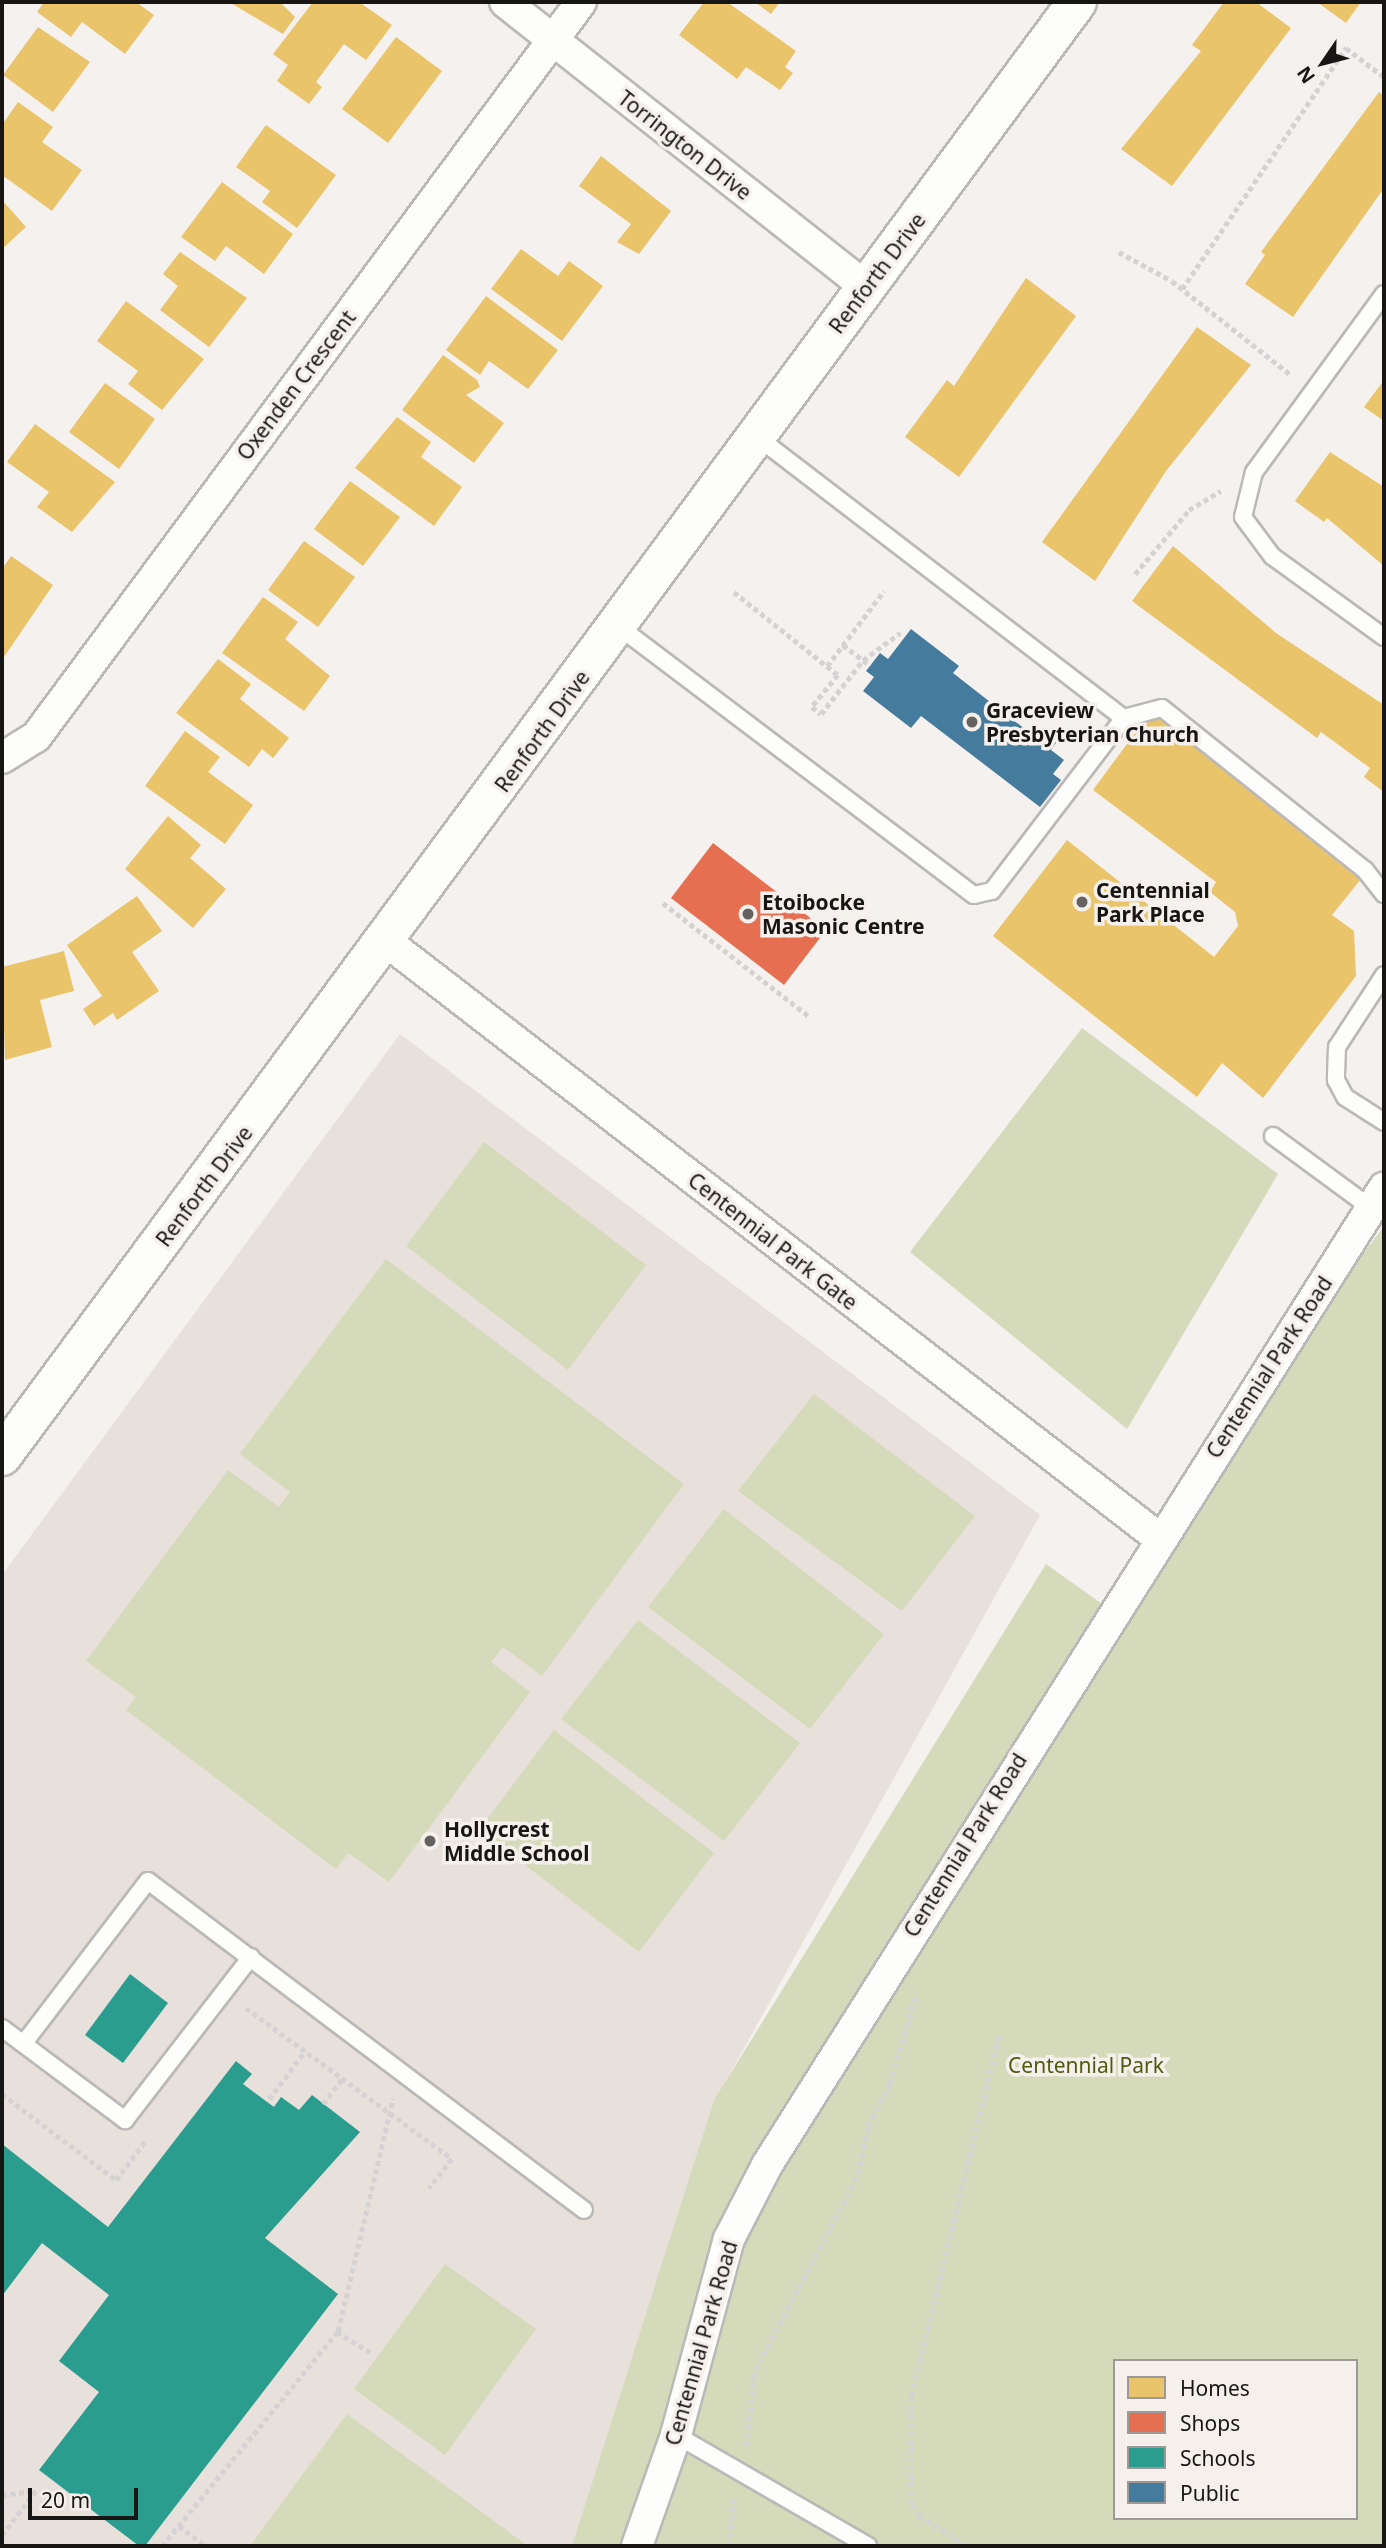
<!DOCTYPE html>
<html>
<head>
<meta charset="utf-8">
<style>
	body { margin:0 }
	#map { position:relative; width:1386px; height:2548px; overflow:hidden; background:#f4f1ee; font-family:"Noto Sans",sans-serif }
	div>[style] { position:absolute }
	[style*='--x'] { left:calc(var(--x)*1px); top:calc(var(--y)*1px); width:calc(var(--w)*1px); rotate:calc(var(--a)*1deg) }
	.built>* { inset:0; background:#e8e0db }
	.green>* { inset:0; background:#d5dabb }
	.homes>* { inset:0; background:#e9c46a }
	.shops>* { inset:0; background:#e76f51 }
	.schools>* { inset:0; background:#2a9d8f }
	.public>* { inset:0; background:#457b9d }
	.path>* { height:4.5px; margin-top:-2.25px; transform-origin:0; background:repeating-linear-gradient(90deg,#d4d2d2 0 5px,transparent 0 8.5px) }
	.roads { filter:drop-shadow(2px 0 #bbb9b7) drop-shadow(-2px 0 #bbb9b7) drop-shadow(0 2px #bbb9b7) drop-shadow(0 -2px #bbb9b7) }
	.service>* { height:16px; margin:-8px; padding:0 8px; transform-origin:8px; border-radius:8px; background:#fdfdfc }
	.minor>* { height:30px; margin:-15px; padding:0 15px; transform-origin:15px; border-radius:15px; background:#fdfdfc }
	.secondary>* { height:38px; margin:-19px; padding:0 19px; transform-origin:19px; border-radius:19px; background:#fdfdfc }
	.dots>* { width:19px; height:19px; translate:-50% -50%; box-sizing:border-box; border:4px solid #f6f0ec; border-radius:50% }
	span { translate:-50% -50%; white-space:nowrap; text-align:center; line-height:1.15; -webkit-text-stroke:7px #f6f0ec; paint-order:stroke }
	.street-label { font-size:21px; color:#181615 }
	.poi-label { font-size:21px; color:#181615; font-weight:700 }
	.left { translate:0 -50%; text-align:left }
	.park-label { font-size:21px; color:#4f5a11 }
	.frame { position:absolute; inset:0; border:4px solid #181615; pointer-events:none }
	.legend { position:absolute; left:1113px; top:2359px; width:245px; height:161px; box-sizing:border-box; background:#f6f0ec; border:2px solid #9d9996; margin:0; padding:9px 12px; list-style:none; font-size:21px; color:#181615 }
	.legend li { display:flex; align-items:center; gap:14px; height:35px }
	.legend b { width:35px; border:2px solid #9d9996 }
	.north { position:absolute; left:1288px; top:28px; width:70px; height:70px; -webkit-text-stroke:5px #f6f0ec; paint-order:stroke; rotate:235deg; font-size:19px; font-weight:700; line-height:28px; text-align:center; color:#181615 }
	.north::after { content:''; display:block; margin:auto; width:24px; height:32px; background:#181615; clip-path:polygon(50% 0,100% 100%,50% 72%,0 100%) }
	.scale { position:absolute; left:28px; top:2488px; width:110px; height:32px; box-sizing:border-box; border:4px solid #181615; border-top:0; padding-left:9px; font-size:21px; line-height:24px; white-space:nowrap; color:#181615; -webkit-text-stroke:5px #f6f0ec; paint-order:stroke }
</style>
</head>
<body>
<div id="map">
	<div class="built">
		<div style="clip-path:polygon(400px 1034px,1040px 1515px,712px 2106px,575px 2546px,2px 2546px,2px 1575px)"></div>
	</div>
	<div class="green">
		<div style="clip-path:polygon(1082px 1028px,1278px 1174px,1127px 1429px,910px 1252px)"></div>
		<div style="clip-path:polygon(484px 1142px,646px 1265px,568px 1370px,406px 1246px)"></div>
		<div style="clip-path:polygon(evenodd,1384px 1226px,1384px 2546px,572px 2546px,714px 2100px,1046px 1564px,1102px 1604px,1384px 1226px,1115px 2361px,1356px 2361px,1356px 2518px,1115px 2518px,1115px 2361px)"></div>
		<div style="clip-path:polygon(386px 1259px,684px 1484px,542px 1676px,503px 1647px,491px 1662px,530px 1692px,389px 1882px,348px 1853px,336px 1869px,126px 1710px,136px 1697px,86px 1661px,228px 1470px,279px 1507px,290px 1492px,240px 1454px)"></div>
		<div style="clip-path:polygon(814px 1394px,975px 1516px,902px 1611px,738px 1491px)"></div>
		<div style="clip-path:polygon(724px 1509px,884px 1634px,810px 1729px,648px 1607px)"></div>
		<div style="clip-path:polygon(638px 1620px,800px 1743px,724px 1841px,561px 1719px)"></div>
		<div style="clip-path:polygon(554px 1730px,714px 1853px,639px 1952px,479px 1830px)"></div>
		<div style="clip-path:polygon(445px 2264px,536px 2329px,445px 2455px,354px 2389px)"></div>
		<div style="clip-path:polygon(347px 2414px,528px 2546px,250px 2546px)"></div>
	</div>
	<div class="homes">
		<div style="clip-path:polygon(44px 2px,136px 2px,154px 15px,125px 54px,82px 22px,71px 37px,37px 12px)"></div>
		<div style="clip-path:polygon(229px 2px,280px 2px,295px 17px,283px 34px)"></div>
		<div style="clip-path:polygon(313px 2px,359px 2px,392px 25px,366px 60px,344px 44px,316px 82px,322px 87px,309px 104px,277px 81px,288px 65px,273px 54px)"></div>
		<div style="clip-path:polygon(704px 2px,727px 2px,796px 51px,785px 67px,793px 73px,780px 90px,746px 67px,737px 79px,679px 35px)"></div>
		<div style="clip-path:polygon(755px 2px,780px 2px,771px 14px)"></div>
		<div style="clip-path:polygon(1224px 2px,1256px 2px,1291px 28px,1172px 186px,1121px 149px,1201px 51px,1192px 45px)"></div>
		<div style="clip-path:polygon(1317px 2px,1361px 2px,1346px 23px)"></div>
		<div style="clip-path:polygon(38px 27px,90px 62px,53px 112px,3px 75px)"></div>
		<div style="clip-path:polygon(396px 37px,442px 71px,388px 143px,342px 109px)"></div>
		<div style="clip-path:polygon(1379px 92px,1384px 96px,1384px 188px,1293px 317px,1245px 284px,1265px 255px,1261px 252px)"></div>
		<div style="clip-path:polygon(18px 102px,53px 127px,42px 142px,82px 170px,52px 211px,2px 175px,2px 125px)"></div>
		<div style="clip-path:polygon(266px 125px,336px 175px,297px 228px,262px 202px,270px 191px,236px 167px)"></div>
		<div style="clip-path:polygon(601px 156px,671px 211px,639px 254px,617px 242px,631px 224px,579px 186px)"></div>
		<div style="clip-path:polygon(222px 182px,293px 234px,264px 274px,226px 246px,215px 261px,181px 237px)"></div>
		<div style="clip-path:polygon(2px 200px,26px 227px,2px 249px)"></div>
		<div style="clip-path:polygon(521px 249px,558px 276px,569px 261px,603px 286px,562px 341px,491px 289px)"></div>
		<div style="clip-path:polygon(180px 252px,247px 298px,209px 347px,160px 310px,178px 286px,163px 274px)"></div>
		<div style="clip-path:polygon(1026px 278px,1076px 316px,959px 477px,905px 437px,947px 380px,954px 386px)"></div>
		<div style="clip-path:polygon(486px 296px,558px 350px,528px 389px,489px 361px,480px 375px,446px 350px)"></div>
		<div style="clip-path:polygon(126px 301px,204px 359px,162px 410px,128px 384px,138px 371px,97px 341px)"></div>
		<div style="clip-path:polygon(1197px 327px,1251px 365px,1166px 471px,1095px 581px,1042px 542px)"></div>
		<div style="clip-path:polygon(443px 355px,477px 380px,480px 387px,466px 395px,504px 423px,474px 463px,402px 410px)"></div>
		<div style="clip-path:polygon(1384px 380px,1384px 421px,1364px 407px)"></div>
		<div style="clip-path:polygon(105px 383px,155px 419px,119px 469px,69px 432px)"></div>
		<div style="clip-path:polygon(397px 417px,431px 442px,421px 457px,462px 487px,434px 526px,355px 468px)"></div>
		<div style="clip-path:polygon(35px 424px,115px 482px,72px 532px,37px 507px,49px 492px,7px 462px)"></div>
		<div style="clip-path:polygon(1330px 452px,1384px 487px,1384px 566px,1327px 518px,1324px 522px,1295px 501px)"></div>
		<div style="clip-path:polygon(350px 481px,400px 517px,363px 566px,314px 529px)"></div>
		<div style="clip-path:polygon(304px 541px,355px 577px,318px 627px,268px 590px)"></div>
		<div style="clip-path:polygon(1173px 546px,1276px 633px,1384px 705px,1384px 792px,1364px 777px,1370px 768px,1321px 732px,1317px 738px,1132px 601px)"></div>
		<div style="clip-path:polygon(11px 556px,53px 585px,2px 660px,2px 569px)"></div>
		<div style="clip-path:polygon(263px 597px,298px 622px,285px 639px,330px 676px,304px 711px,222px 653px)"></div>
		<div style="clip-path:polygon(218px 659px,251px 684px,240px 699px,289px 738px,273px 758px,262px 749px,249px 767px,176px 713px)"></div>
		<div style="clip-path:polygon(1152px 710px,1361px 879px,1332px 915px,1354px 931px,1356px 976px,1263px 1098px,1222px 1063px,1197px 1097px,993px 936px,1067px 840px,1214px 957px,1238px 926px,1235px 912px,1210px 892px,1216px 882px,1093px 790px)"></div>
		<div style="clip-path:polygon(185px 731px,220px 757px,208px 772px,253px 805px,225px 844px,145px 786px)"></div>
		<div style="clip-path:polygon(168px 816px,201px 845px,190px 858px,226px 889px,193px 928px,125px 869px)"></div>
		<div style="clip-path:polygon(137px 896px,162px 931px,132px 952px,159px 991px,117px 1020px,113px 1013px,94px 1026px,83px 1009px,102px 996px,67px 945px)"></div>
		<div style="clip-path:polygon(64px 951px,74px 991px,40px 1000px,52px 1047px,5px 1060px,2px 967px)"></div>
	</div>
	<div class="shops">
		<div style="clip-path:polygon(713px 843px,826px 930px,784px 985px,671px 898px)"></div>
	</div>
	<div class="schools">
		<div style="clip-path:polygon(130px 1974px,168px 2003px,123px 2063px,85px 2035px)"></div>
		<div style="clip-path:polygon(236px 2061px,252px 2074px,243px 2084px,274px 2107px,281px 2097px,299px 2110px,312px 2095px,360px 2132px,265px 2238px,338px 2294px,145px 2546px,139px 2546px,39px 2470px,99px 2392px,59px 2361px,109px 2295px,42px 2243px,2px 2296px,2px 2144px,108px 2227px)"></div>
	</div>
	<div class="public">
		<div style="clip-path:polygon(911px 629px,959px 666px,953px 673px,1039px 740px,1046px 731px,1058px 740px,1051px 750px,1064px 760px,1053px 774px,1061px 780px,1040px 807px,921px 716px,911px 728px,863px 691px,874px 677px,866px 671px,880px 653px,888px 659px)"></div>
	</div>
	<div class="path">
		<div style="--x:1119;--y:252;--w:60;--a:28.7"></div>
		<div style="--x:1172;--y:281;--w:152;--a:38.3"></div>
		<div style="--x:1182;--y:289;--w:292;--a:-55.8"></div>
		<div style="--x:1346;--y:48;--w:48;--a:37.3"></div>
		<div style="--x:1135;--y:574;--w:84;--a:-49.8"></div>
		<div style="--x:1189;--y:510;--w:37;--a:-31"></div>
		<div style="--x:734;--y:592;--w:133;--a:38.6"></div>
		<div style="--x:838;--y:675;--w:41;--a:129.1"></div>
		<div style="--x:812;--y:707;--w:11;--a:38"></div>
		<div style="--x:821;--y:714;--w:68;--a:-52.1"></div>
		<div style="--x:863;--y:660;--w:46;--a:-36.1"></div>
		<div style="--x:843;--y:645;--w:34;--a:37"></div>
		<div style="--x:827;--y:666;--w:94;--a:-52.8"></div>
		<div style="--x:663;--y:903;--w:186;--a:37.8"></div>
		<div style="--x:246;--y:2008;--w:255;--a:36.2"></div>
		<div style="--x:452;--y:2159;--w:37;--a:128"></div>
		<div style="--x:2;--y:2094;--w:143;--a:37"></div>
		<div style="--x:116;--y:2180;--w:50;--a:-53.1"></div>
		<div style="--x:269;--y:2099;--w:60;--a:-53.1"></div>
		<div style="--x:323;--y:2104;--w:31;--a:-53"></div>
		<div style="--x:337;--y:2332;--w:41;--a:31"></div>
		<div style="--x:746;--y:2446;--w:77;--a:-83.2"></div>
		<div style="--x:755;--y:2370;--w:221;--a:-62.3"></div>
		<div style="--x:858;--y:2174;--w:49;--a:-78.2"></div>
		<div style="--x:868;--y:2126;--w:47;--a:-62.4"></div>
		<div style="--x:890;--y:2084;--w:90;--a:-73.8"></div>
		<div style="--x:2;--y:2495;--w:34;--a:-7"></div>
		<div style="--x:36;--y:2491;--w:56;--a:127.1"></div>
		<div style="--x:179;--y:2526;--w:34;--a:37"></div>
		<div style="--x:162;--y:2546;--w:278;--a:-50.7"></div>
		<div style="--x:338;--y:2331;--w:239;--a:-76.7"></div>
		<div style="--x:729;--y:2546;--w:48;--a:-85.2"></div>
		<div style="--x:966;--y:2546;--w:56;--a:-147.4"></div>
		<div style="--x:919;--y:2516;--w:14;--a:-124"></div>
		<div style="--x:911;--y:2504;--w:108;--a:-90"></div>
		<div style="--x:911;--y:2396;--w:373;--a:-76.3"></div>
	</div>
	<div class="roads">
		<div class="service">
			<div style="--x:1384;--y:294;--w:220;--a:126.1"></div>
			<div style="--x:1254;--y:472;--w:46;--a:103.7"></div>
			<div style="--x:1243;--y:517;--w:49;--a:53.4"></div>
			<div style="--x:1272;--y:556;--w:138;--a:35.9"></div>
			<div style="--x:756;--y:436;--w:464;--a:37.5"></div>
			<div style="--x:618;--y:626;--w:446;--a:37.1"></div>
			<div style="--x:974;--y:895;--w:18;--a:-13"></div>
			<div style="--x:992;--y:891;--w:218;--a:-52.7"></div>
			<div style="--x:1124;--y:718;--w:39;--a:-15"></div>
			<div style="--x:1162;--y:708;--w:260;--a:38.6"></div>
			<div style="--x:1365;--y:870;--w:31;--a:52"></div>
			<div style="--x:1384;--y:975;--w:86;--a:123.1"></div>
			<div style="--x:1337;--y:1047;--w:33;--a:92"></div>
			<div style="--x:1336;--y:1080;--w:19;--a:62"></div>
			<div style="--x:1345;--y:1097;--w:46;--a:32.7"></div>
			<div style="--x:1273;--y:1136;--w:122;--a:36.3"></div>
			<div style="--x:2;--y:2028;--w:154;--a:36.8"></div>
			<div style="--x:125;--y:2120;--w:206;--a:-52.3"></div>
			<div style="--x:24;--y:2043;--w:204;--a:-52.6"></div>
			<div style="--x:148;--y:1881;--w:546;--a:37.04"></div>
			<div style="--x:676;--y:2435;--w:222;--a:30"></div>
		</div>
		<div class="minor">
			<div style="--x:505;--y:2;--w:460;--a:38.3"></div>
			<div style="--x:2;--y:758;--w:40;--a:-32"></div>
			<div style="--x:36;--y:737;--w:915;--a:-53.44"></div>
			<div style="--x:387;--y:942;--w:975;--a:37.67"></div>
			<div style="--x:637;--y:2546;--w:118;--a:-70.6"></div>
			<div style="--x:676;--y:2435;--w:203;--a:-74.9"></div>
			<div style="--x:729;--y:2239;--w:83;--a:-62.8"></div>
			<div style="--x:767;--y:2165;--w:1156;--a:-57.73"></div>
		</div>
		<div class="secondary">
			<div style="--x:2;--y:1456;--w:1808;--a:-53.52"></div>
		</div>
	</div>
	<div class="dots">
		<div style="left:972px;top:722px;background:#656361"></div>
		<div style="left:1082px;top:902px;background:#656361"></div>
		<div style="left:748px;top:914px;background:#656361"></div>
		<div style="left:430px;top:1841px;background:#656361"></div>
	</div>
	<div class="street-label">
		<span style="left:685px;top:145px;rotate:38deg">Torrington Drive</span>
		<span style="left:877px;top:273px;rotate:-53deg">Renforth Drive</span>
		<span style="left:296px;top:385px;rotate:-53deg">Oxenden Crescent</span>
		<span style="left:542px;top:731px;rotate:-54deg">Renforth Drive</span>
		<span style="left:204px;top:1186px;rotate:-53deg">Renforth Drive</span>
		<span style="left:773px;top:1241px;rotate:38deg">Centennial Park Gate</span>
		<span style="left:1269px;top:1367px;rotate:-57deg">Centennial Park Road</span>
		<span style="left:965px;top:1845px;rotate:-58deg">Centennial Park Road</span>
		<span style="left:701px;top:2343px;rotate:-74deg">Centennial Park Road</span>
	</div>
	<div class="poi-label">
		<span class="left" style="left:986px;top:722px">Graceview<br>Presbyterian Church</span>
		<span class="left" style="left:1096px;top:902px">Centennial<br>Park Place</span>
		<span class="left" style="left:762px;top:914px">Etoibocke<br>Masonic Centre</span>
		<span class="left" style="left:444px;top:1841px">Hollycrest<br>Middle School</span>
	</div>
	<div class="park-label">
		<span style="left:1086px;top:2065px">Centennial Park</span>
	</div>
	<div class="frame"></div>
	<ul class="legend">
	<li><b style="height:19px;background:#e9c46a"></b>Homes</li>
	<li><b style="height:19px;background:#e76f51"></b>Shops</li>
	<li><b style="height:19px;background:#2a9d8f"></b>Schools</li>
	<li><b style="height:19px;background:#457b9d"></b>Public</li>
	</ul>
	<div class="north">N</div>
	<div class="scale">20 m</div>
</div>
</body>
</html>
